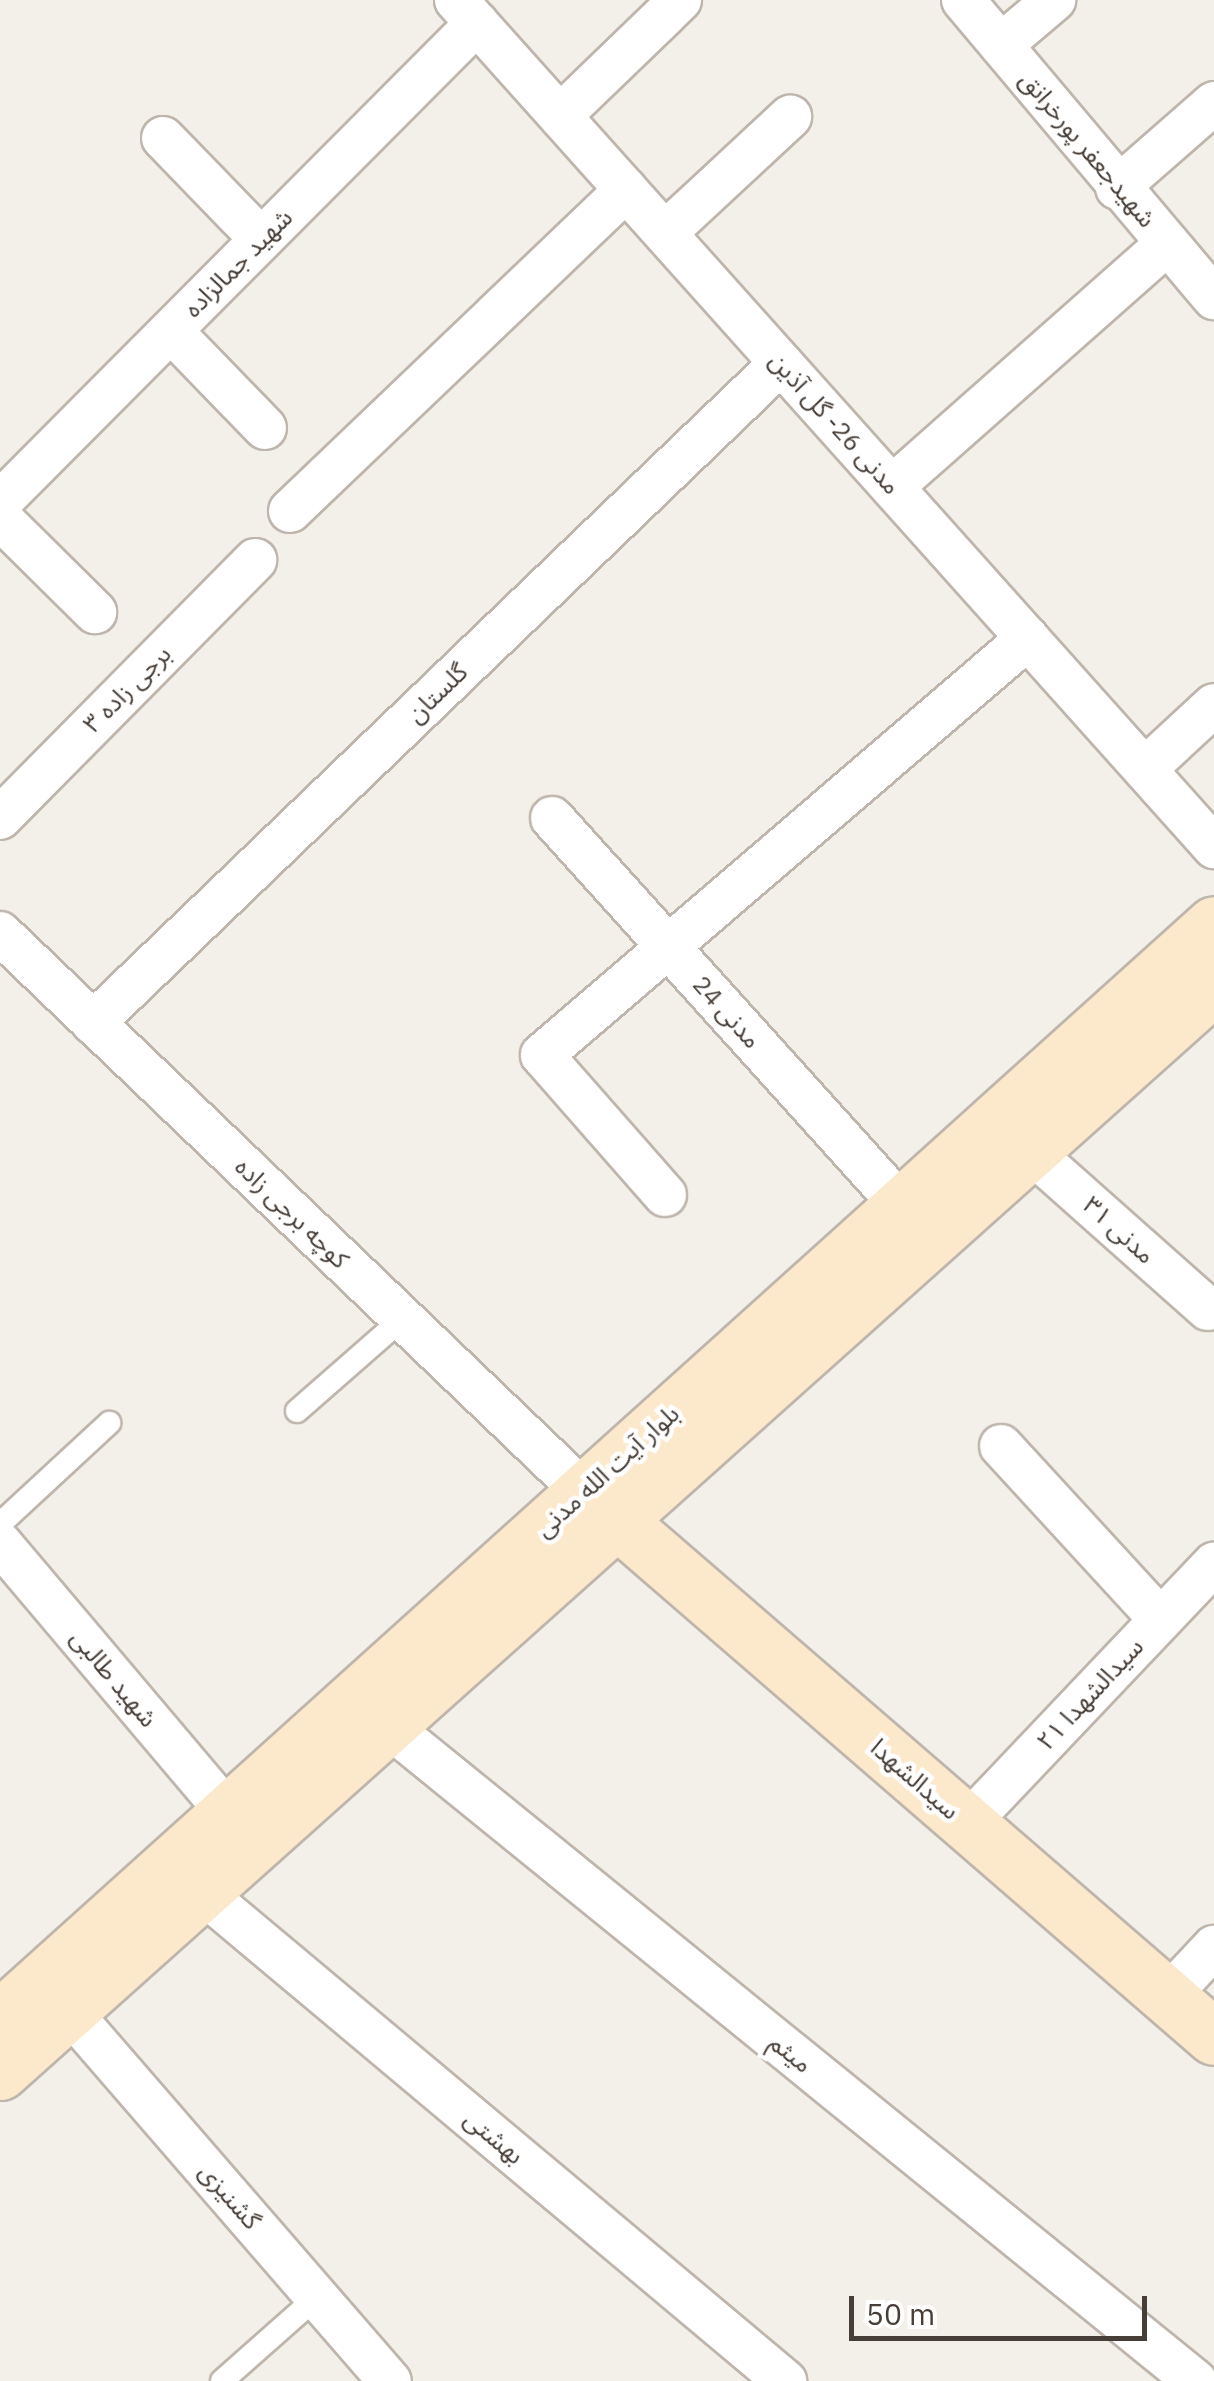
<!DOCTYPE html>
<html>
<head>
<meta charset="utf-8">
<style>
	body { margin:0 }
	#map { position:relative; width:1214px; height:2381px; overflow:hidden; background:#f3efe9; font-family:"IBM Plex Sans","Noto Sans Arabic",sans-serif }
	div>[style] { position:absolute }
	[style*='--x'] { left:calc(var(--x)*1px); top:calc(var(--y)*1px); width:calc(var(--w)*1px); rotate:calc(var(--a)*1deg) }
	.roads { filter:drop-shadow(2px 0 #beb5ac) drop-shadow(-2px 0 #beb5ac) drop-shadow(0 2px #beb5ac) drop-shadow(0 -2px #beb5ac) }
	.lane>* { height:22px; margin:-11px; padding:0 11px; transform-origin:11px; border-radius:11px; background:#fff }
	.street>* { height:42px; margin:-21px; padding:0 21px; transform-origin:21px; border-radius:21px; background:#fff }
	.secondary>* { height:55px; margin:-27.5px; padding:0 27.5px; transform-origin:27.5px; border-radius:27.5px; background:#fce9cb }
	span { translate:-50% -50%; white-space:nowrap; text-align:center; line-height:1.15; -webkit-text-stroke:9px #fff; paint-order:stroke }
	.street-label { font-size:25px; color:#473e38 }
	.scale { position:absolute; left:849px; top:2296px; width:298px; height:45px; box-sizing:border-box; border:5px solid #473e38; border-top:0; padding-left:12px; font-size:30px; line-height:35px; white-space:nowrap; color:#473e38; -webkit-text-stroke:8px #fff; paint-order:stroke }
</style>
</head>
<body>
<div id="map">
	<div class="roads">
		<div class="lane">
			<div style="--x:297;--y:1411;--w:140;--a:-41.2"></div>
			<div style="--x:0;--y:1524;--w:149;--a:-42.8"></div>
			<div style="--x:222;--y:2381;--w:127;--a:-41.5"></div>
		</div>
		<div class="street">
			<div style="--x:456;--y:0;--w:1137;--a:48.17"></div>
			<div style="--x:963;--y:0;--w:390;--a:49.9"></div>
			<div style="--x:1001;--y:45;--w:70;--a:-40.3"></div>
			<div style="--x:560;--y:116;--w:167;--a:-44"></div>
			<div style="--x:163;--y:138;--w:141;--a:45.9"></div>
			<div style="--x:1117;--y:188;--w:129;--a:-41.2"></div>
			<div style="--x:665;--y:233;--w:171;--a:-42.9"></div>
			<div style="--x:171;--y:331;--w:135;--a:45.9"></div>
			<div style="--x:892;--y:487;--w:368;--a:-41.5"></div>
			<div style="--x:0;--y:502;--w:676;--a:-45.12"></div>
			<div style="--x:290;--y:511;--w:465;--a:-43.7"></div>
			<div style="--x:0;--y:518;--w:134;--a:44.7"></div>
			<div style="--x:1145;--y:769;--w:94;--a:-42.8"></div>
			<div style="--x:0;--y:818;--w:363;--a:-45.3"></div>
			<div style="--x:552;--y:818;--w:523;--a:47.95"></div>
			<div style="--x:0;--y:933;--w:808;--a:43.75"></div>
			<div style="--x:93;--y:1023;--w:953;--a:-43.81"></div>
			<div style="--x:1030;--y:1151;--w:238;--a:41.6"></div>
			<div style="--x:665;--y:1195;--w:186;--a:-131.3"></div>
			<div style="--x:542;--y:1055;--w:640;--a:-40.63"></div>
			<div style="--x:1001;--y:1446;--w:235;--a:47.4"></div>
			<div style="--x:0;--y:1543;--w:353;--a:49.8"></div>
			<div style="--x:387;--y:1725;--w:1041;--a:39.07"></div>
			<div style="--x:967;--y:1824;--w:359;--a:-46.5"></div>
			<div style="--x:203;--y:1893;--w:760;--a:39.98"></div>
			<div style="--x:1167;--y:1997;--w:69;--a:-46.8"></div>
			<div style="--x:69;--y:2011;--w:490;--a:49.1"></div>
		</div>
		<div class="secondary">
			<div style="--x:590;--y:1497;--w:825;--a:40.87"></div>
			<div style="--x:0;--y:2018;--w:1634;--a:-42.02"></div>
			<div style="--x:0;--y:2072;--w:1629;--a:-41.81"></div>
		</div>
	</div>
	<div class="street-label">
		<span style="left:1088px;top:149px;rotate:50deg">شهیدجعفر پورخرانق</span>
		<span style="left:238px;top:263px;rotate:-45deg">شهید جمالزاده</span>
		<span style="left:835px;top:423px;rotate:48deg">مدنی 26- گل آذین</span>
		<span style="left:127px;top:689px;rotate:-45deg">برجی زاده ۳</span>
		<span style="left:437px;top:693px;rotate:-44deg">گلستان</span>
		<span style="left:727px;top:1012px;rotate:48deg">مدنی 24</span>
		<span style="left:292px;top:1213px;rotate:44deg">کوچه برجى زاده</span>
		<span style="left:1119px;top:1230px;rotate:42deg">مدنی ۳۱</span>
		<span style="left:607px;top:1471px;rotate:-42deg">بلوار آیت الله مدنی</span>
		<span style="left:114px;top:1678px;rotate:50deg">شهید طالبی</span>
		<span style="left:1090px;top:1694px;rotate:-47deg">سیدالشهدا ۲۱</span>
		<span style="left:915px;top:1779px;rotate:41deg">سیدالشهدا</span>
		<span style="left:791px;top:2053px;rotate:39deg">میثم</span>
		<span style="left:494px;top:2137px;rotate:40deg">بهشتی</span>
		<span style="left:230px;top:2196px;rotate:49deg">گشنیزی</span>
	</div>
	<div class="scale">50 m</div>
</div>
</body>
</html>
